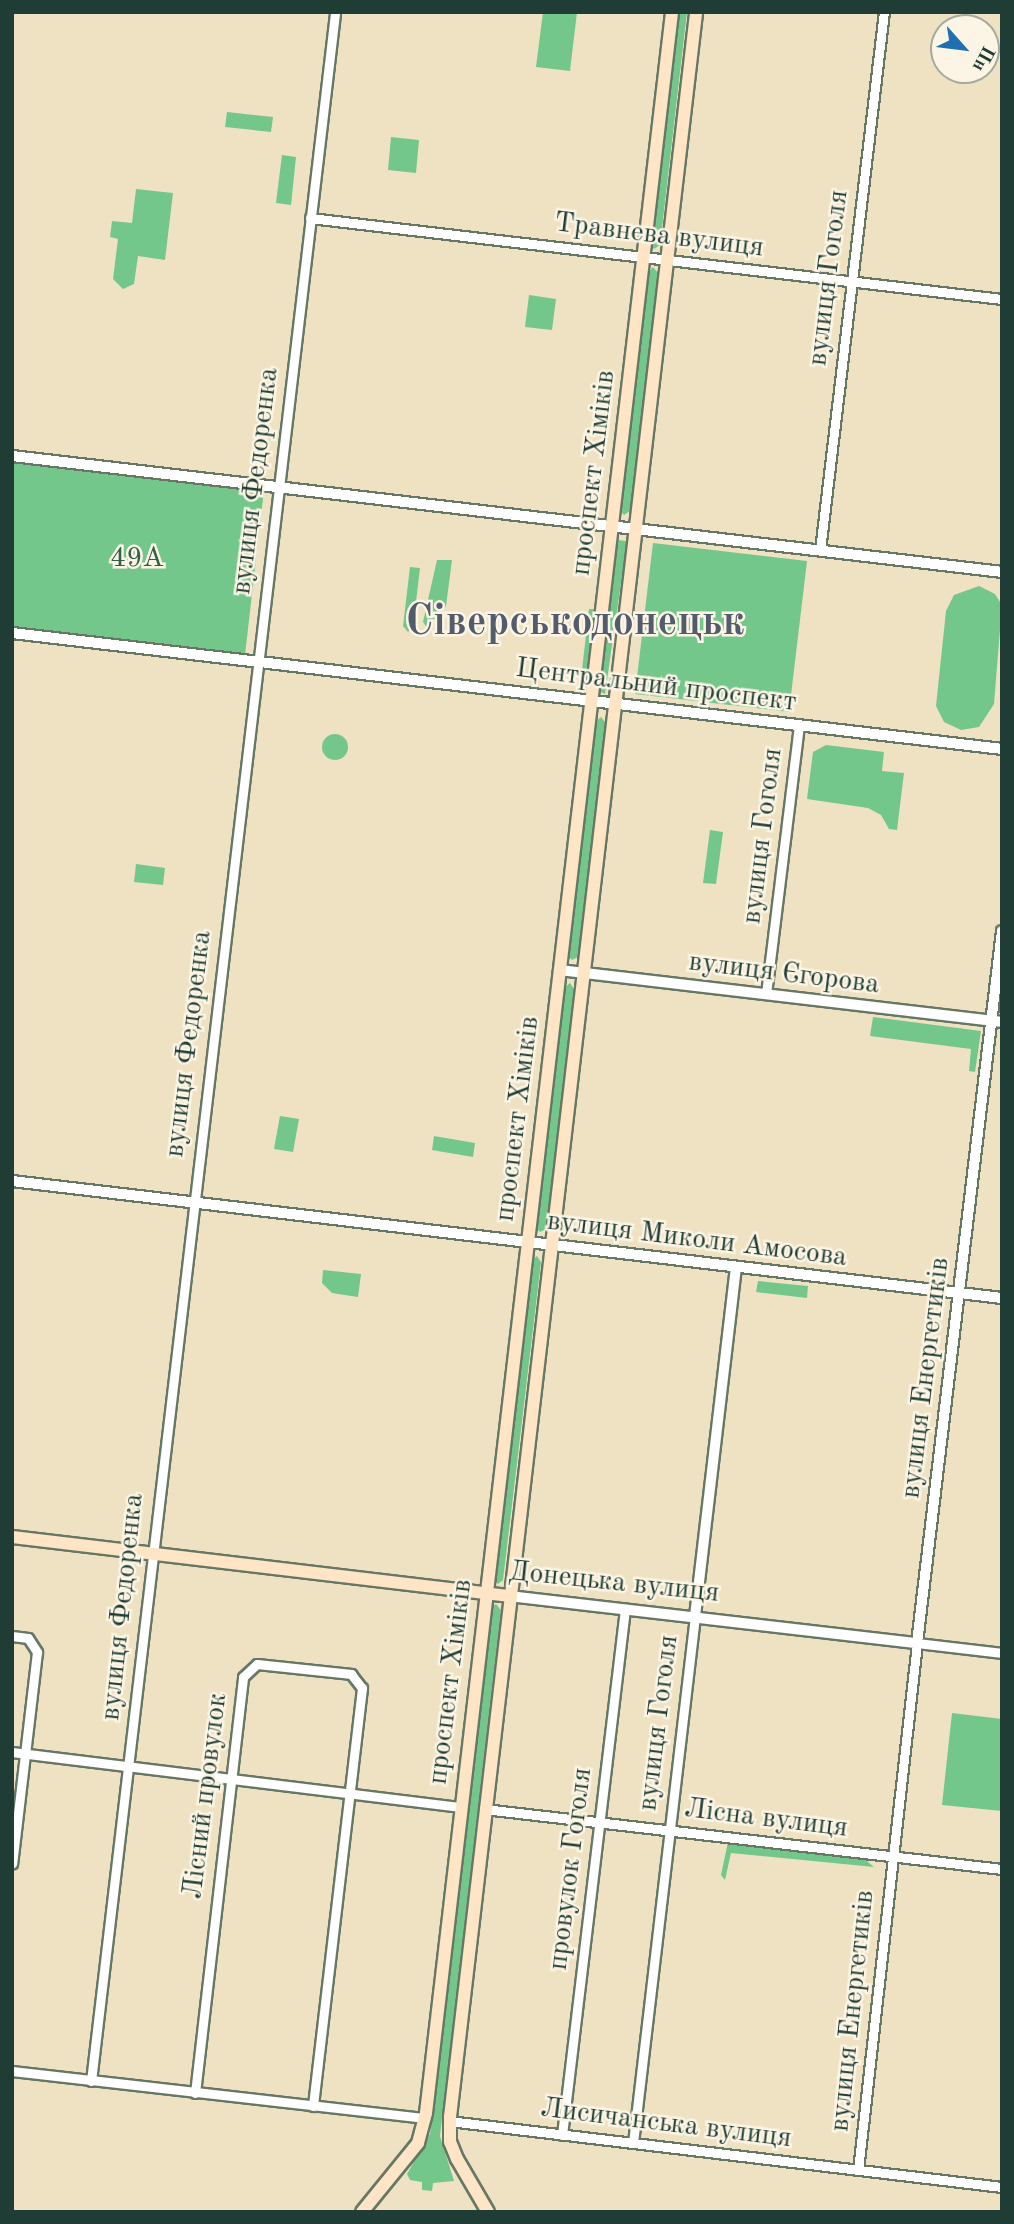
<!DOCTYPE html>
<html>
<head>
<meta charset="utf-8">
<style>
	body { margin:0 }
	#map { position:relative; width:1014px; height:2224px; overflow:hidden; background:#eee2c2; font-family:"Old Standard TT",serif }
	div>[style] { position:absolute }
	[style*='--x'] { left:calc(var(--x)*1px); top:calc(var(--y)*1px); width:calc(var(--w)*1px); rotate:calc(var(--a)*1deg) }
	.green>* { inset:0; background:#73c78b }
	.round { border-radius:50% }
	.roads { filter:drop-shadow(2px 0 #677766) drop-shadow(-2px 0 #677766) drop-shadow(0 2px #677766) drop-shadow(0 -2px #677766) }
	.minor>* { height:9px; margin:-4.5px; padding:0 4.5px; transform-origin:4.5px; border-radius:4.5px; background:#fff }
	.tertiary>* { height:10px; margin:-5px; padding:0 5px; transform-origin:5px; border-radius:5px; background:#fff }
	.secondary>* { height:12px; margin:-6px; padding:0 6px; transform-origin:6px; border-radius:6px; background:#fde5c5 }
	span { translate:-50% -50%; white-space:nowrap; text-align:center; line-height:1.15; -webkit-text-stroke:5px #fcf5e5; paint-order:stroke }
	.street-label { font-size:28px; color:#1f3d34 }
	.park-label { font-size:28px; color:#34604a }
	.town-label { font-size:42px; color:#535c6d; font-weight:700 }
	.frame { position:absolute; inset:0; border:14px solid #1f3d34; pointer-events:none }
	.north { position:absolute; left:930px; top:14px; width:70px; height:70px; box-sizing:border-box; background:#fcf5e5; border:2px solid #a4ab9e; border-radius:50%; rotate:118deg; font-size:19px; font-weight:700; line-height:28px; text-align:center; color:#1f3d34 }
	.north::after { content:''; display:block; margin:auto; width:24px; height:32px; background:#1f6fb2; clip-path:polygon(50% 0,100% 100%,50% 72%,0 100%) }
</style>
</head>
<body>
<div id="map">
	<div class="green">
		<div style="clip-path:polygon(543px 12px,577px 12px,570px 71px,536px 67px)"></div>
		<div style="clip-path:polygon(677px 12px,687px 12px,660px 245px,654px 249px,649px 244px)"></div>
		<div style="clip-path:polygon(227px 112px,273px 117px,271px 132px,225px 127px)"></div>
		<div style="clip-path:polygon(391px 137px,419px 140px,416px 173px,388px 170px)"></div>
		<div style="clip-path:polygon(282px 155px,296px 157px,291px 205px,276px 203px)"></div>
		<div style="clip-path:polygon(136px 189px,173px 193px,165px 260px,138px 256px,134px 284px,123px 289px,113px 279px,118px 239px,110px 237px,112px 221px,132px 223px)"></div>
		<div style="clip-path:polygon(653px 267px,658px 273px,630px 511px,624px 515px,620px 510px,648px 272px)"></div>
		<div style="clip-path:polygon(529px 295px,556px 299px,552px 330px,525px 327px)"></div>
		<div style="clip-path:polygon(12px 461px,264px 490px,245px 655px,12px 628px)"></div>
		<div style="clip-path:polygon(617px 540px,627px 541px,605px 694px,599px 691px)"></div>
		<div style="clip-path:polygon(653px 543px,807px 561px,789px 712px,635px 694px)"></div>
		<div style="clip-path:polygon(437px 560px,452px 560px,446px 606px,427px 628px,423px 622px)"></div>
		<div style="clip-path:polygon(410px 567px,420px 568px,413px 627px,408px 632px,403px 626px)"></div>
		<div style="clip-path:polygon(979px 586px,995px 594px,1002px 605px,994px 704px,979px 727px,961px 730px,944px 722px,936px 706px,946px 611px,954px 595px)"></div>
		<div style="clip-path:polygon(589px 609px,596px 609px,587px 688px,580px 687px)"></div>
		<div style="clip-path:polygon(601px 717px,606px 723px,578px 957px,572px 960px,567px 955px,595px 722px)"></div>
		<div class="round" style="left:322px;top:734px;width:26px;height:26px"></div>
		<div style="clip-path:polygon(826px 745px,884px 752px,882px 771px,904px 773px,897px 830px,889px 829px,881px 815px,868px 808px,807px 799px,813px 752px)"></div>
		<div style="clip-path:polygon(710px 830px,723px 832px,716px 884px,703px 883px)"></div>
		<div style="clip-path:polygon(136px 864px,165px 868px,163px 885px,134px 882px)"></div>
		<div style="clip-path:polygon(570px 983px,574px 989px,546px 1229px,540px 1232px,535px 1227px,564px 988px)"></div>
		<div style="clip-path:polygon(873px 1017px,981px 1031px,975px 1072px,969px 1071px,971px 1049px,870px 1036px)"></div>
		<div style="clip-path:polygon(280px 1116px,299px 1119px,293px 1152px,274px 1149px)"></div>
		<div style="clip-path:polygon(434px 1136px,475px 1143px,473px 1157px,432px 1150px)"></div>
		<div style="clip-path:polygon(537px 1256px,541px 1262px,503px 1580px,498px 1584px,493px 1579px,531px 1261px)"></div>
		<div style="clip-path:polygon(323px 1270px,361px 1274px,358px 1297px,332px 1293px,322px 1283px)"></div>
		<div style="clip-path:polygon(758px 1281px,808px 1286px,807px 1298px,756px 1292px)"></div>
		<div style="clip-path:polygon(496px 1604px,501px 1610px,440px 2136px,454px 2181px,433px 2183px,432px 2191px,422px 2190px,422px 2182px,410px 2180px,407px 2174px,430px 2134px,490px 1608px)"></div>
		<div style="clip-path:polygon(952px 1713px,1002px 1719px,1002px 1811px,942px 1805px)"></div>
		<div style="clip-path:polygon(728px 1842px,863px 1858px,874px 1867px,731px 1853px,725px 1880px,721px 1875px)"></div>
	</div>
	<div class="roads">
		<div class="minor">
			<div style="--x:310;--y:218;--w:697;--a:6.68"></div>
			<div style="--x:820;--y:550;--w:542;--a:-83.22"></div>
			<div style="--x:766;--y:994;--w:271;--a:-83"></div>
			<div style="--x:12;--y:1636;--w:16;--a:7"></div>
			<div style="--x:28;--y:1638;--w:17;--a:57"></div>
			<div style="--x:37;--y:1652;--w:213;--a:96.7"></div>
			<div style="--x:12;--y:1752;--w:452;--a:7"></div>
			<div style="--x:484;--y:1809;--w:521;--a:6.61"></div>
			<div style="--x:12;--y:2071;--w:416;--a:6.5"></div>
			<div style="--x:91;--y:2081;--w:2083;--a:-83.27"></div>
			<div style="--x:195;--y:2093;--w:419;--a:-83.4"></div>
			<div style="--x:243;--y:1677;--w:19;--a:-43"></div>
			<div style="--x:257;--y:1664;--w:95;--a:6.1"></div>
			<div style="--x:351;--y:1674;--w:18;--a:52"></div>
			<div style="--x:362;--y:1688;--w:421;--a:96.7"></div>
			<div style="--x:449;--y:2121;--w:557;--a:6.81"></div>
			<div style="--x:562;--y:2135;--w:530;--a:-83.17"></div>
			<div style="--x:633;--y:2143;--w:531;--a:-83.29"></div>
			<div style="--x:858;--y:2170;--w:530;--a:-83.61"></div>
			<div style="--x:917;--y:1643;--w:86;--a:6.7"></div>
		</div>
		<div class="tertiary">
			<div style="--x:12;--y:456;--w:997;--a:6.68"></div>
			<div style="--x:12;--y:633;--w:997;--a:6.68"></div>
			<div style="--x:560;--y:970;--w:445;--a:6.7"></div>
			<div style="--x:12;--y:1181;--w:997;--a:6.74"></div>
			<div style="--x:509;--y:1596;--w:411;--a:6.6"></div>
			<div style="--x:917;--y:1643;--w:717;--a:-83.19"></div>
			<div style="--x:695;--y:1616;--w:351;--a:-83.3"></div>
		</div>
		<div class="secondary">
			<div style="--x:12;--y:1537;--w:500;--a:6.77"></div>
			<div style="--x:362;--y:2212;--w:89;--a:-50.9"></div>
			<div style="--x:418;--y:2143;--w:31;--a:-75"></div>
			<div style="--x:426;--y:2113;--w:2115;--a:-83.32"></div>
			<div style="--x:488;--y:2212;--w:61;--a:-120.3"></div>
			<div style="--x:457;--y:2159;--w:18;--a:-112"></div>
			<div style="--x:450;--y:2142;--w:25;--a:-90"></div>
			<div style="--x:450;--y:2117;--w:2119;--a:-83.33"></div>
		</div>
	</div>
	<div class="street-label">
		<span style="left:659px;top:236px;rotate:7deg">Травнева вулиця</span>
		<span style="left:829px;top:278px;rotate:-83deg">вулиця Гоголя</span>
		<span style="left:594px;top:473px;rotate:-83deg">проспект Хіміків</span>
		<span style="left:256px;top:481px;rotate:-83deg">вулиця Федоренка</span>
		<span style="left:656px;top:686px;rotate:7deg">Центральний проспект</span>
		<span style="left:763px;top:836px;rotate:-83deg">вулиця Гоголя</span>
		<span style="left:784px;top:974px;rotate:7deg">вулиця Єгорова</span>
		<span style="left:189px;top:1044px;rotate:-83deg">вулиця Федоренка</span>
		<span style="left:518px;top:1119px;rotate:-83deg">проспект Хіміків</span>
		<span style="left:697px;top:1240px;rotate:7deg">вулиця Миколи Амосова</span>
		<span style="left:926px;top:1378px;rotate:-83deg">вулиця Енергетиків</span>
		<span style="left:614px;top:1583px;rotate:6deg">Донецька вулиця</span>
		<span style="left:123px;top:1607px;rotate:-84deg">вулиця Федоренка</span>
		<span style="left:451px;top:1682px;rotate:-83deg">проспект Хіміків</span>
		<span style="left:659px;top:1723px;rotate:-83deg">вулиця Гоголя</span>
		<span style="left:206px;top:1796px;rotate:-83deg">Лісний провулок</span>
		<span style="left:766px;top:1819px;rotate:7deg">Лісна вулиця</span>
		<span style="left:571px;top:1869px;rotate:-83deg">провулок Гоголя</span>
		<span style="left:853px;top:2011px;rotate:-84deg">вулиця Енергетиків</span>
		<span style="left:666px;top:2124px;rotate:7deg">Лисичанська вулиця</span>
	</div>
	<div class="park-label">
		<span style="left:137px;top:559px">49А</span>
	</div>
	<div class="town-label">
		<span style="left:575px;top:623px">Сіверськодонецьк</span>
	</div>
	<div class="frame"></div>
	<div class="north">Пн</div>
</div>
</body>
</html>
